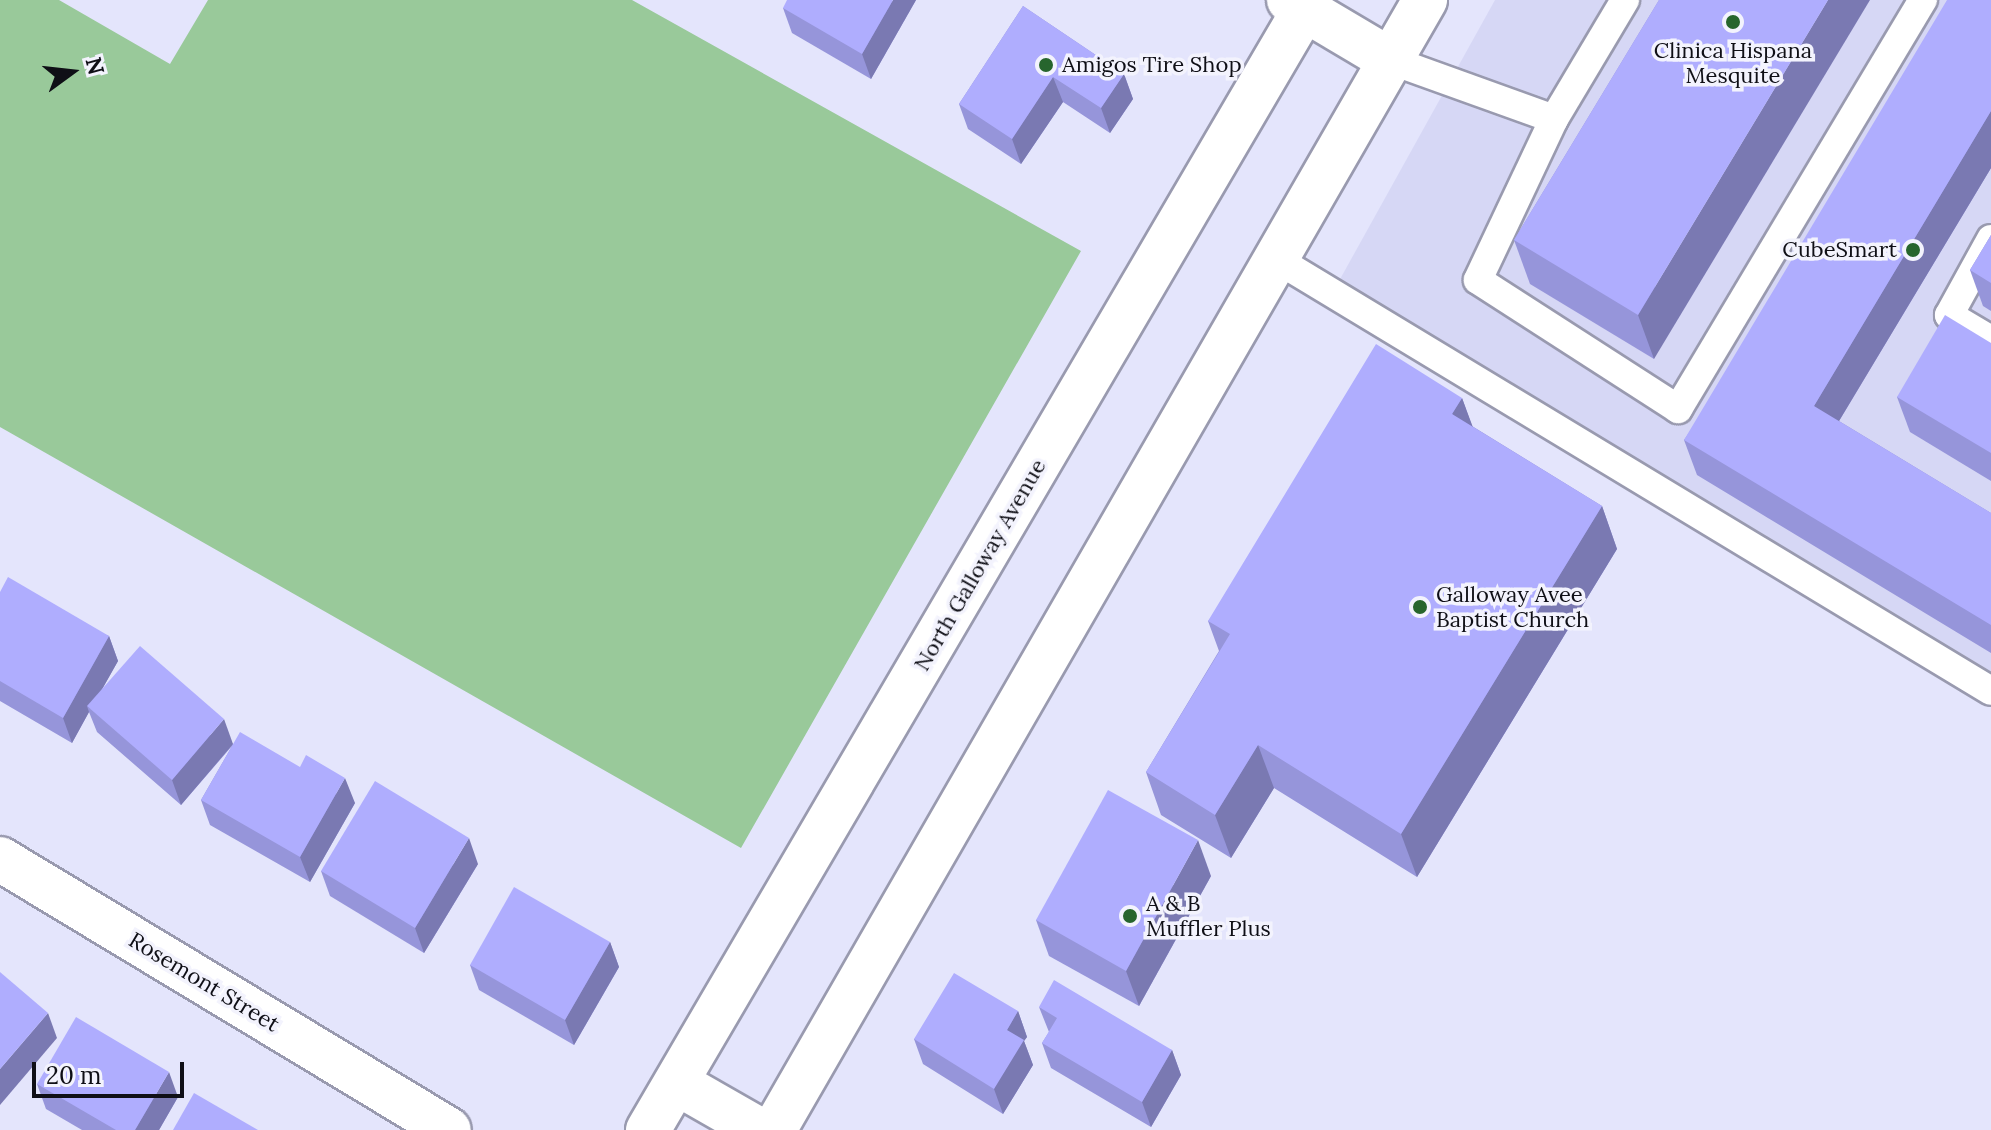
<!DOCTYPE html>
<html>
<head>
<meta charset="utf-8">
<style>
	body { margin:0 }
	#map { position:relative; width:1991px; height:1130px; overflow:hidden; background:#e4e5fc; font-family:Lora,serif }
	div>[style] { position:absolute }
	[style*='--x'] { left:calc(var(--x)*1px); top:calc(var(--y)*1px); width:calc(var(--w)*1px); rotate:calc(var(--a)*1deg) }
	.built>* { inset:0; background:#d6d7f5 }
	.green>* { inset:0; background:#99c99a }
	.roads { filter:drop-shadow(2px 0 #999aaf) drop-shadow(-2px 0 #999aaf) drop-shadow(0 2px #999aaf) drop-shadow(0 -2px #999aaf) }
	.service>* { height:28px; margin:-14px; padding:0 14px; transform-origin:14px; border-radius:14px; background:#fff }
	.minor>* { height:44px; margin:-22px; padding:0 22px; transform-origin:22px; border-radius:22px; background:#fff }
	.tertiary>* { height:44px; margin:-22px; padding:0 22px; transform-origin:22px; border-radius:22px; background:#fff }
	.secondary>* { height:44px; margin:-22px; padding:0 22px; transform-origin:22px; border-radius:22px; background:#fff }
	.wall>* { inset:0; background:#9695da }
	.shaded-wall>* { inset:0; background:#7a79b2 }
	.building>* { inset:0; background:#afadfe }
	.dots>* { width:22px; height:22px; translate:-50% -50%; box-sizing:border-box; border:4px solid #f3f3fd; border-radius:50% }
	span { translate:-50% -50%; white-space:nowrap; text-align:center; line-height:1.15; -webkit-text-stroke:7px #f3f3fd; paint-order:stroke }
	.poi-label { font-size:22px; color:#0f0f16 }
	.left { translate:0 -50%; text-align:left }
	.right { translate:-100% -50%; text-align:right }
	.street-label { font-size:22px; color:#0f0f16 }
	.north { position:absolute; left:32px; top:32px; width:80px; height:80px; -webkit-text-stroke:6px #f3f3fd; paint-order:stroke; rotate:75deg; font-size:22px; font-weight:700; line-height:32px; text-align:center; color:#0f0f16 }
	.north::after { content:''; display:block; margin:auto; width:28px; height:36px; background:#0f0f16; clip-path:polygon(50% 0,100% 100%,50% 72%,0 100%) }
	.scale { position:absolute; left:32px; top:1062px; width:152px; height:36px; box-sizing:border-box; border:4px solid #0f0f16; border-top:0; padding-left:10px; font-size:24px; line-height:28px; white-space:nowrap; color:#0f0f16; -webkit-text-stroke:6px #f3f3fd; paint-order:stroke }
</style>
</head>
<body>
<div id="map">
	<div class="built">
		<div style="clip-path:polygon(1495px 0,1991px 0,1991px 682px,1334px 290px)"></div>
	</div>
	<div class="green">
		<div style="clip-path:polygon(0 0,59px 0,170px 64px,208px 0,632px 0,1081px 251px,741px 848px,0 427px)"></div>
	</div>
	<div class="roads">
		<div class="service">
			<div style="--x:1625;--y:0;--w:139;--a:120.8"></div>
			<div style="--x:1554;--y:119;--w:178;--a:115.3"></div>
			<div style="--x:1478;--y:280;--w:238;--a:32.8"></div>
			<div style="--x:1678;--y:409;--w:477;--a:-59.1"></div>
			<div style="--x:1390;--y:60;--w:174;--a:19.8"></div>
			<div style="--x:1991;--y:239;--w:87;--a:118.9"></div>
			<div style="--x:1949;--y:315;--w:49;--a:30.8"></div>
			<div style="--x:1276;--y:259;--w:835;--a:31.14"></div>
		</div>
		<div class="minor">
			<div style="--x:0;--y:859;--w:524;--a:31.11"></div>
			<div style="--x:677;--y:1083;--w:95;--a:29.8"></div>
		</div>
		<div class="tertiary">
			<div style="--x:1289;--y:0;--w:117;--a:30.7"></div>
		</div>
		<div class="secondary">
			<div style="--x:648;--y:1130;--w:1310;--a:-59.64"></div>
			<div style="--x:774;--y:1130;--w:1304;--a:-60.05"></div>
		</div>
	</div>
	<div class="wall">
		<div style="clip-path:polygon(916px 0,871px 79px,792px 33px,783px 8px)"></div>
		<div style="clip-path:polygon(1659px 0,1654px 359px,1530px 284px,1514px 240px)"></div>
		<div style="clip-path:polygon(1991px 0,1991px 168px,1839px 421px,1991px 513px,1991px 653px,1697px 475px,1684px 440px)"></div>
		<div style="clip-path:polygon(1023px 6px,1124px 74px,1133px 99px,1110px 133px,1063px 102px,1021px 164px,968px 129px,959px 104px)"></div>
		<div style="clip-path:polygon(1991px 235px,1991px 311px,1983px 306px,1970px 270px)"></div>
		<div style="clip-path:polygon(1991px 343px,1991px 481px,1910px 432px,1897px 397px)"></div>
		<div style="clip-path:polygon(1462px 398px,1472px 426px,1602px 506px,1617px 549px,1417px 877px,1274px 788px,1231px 858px,1161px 815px,1146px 772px,1219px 651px,1208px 621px)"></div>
		<div style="clip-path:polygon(0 592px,109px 636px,118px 661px,101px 691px,233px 744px,355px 803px,310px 882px,210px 825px,201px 800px,232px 746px,181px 805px,97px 732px,89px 712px,72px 743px,0 701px)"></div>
		<div style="clip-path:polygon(478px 864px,424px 953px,330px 896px,321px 871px)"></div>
		<div style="clip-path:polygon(1211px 876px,1139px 1006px,1049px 956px,1036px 920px)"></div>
		<div style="clip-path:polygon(610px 942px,619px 967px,574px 1045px,479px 990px,470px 965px)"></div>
		<div style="clip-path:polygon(1039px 1007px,1172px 1050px,1181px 1075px,1151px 1127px,1051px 1068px,1042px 1043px,1049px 1032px)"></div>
		<div style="clip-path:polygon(1018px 1011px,1027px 1037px,1024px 1041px,1033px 1065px,1003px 1114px,923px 1064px,914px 1039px)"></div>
		<div style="clip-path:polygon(37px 1084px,178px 1097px,159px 1130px,82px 1130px,46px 1109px)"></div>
	</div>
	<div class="shaded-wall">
		<div style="clip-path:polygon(893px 0,916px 0,871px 79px,862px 54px)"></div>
		<div style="clip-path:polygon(1828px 0,1870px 0,1654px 359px,1638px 315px)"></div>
		<div style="clip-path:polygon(1124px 74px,1133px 99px,1110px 133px,1101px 108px)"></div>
		<div style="clip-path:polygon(1053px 77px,1063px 102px,1021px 164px,1012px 139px)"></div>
		<div style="clip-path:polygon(1991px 111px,1991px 168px,1827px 441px,1814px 406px)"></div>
		<div style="clip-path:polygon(1462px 398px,1478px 441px,1452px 414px)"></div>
		<div style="clip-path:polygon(1602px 506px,1617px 549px,1417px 877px,1401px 834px)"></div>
		<div style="clip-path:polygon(109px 636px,118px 661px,91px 709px,87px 706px,89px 712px,72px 743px,63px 718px)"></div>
		<div style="clip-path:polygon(224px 719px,233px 744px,181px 805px,172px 780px)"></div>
		<div style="clip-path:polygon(1258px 745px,1274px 788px,1231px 858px,1215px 815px)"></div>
		<div style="clip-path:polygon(345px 778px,355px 803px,310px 882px,300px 857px)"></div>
		<div style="clip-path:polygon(469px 838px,478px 864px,424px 953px,415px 928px)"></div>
		<div style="clip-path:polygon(1198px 840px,1211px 876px,1139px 1006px,1126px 971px)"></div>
		<div style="clip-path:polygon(610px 942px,619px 967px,574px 1045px,565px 1020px)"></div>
		<div style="clip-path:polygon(1018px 1011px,1027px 1037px,1024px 1041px,1033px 1065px,1003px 1114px,994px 1089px,1007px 1030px)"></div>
		<div style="clip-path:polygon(48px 1013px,57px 1038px,0 1105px,0 1069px)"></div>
		<div style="clip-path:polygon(1172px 1050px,1181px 1075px,1151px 1127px,1142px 1102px)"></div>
		<div style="clip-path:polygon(169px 1072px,178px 1097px,159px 1130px,135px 1130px)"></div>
	</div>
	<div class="building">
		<div style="clip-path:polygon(787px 0,893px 0,862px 54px,783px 8px)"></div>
		<div style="clip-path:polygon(1659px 0,1828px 0,1638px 315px,1514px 240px)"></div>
		<div style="clip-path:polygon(1947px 0,1991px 0,1991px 111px,1814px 406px,1991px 513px,1991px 625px,1684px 440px)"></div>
		<div style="clip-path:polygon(1023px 6px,1124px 74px,1101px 108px,1053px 77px,1012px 139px,959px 104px)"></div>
		<div style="clip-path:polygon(1991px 235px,1991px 283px,1970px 270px)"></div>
		<div style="clip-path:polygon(1945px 315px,1991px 343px,1991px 453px,1897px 397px)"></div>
		<div style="clip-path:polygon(1376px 344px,1462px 398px,1452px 414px,1602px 506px,1401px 834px,1258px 745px,1215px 815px,1146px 772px,1230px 634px,1208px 621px)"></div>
		<div style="clip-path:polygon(8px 577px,109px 636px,63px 718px,0 681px,0 592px)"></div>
		<div style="clip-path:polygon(140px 646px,224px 719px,172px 780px,87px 706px)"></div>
		<div style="clip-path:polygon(240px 732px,300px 767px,306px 755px,345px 778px,300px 857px,201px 800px)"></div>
		<div style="clip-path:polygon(375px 781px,469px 838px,415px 928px,321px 871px)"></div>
		<div style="clip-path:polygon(1108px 790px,1198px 840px,1126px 971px,1036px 920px)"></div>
		<div style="clip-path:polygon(514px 887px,610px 942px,565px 1020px,470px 965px)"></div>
		<div style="clip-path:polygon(0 972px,48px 1013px,0 1069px)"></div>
		<div style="clip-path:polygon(954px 973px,1018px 1011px,1007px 1030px,1024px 1040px,994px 1089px,914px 1039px)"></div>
		<div style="clip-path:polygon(1054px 980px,1172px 1050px,1142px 1102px,1042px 1043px,1057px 1018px,1039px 1007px)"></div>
		<div style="clip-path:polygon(76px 1017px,169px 1072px,135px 1130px,116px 1130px,37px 1084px)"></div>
		<div style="clip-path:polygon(194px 1093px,258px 1130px,173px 1130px)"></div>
	</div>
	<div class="dots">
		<div style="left:1733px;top:22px;background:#27652d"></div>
		<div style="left:1046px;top:65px;background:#27652d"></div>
		<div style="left:1913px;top:250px;background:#27652d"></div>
		<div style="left:1420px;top:607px;background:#27652d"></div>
		<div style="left:1130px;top:916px;background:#27652d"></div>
	</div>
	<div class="poi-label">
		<span style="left:1733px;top:63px">Clinica Hispana<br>Mesquite</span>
		<span class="left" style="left:1062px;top:65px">Amigos Tire Shop</span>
		<span class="right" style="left:1897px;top:250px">CubeSmart</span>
		<span class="left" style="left:1436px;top:607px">Galloway Avee<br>Baptist Church</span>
		<span class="left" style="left:1146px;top:916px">A &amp; B<br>Muffler Plus</span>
	</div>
	<div class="street-label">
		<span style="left:980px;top:565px;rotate:-60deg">North Galloway Avenue</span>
		<span style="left:204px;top:982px;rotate:31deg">Rosemont Street</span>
	</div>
	<div class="north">N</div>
	<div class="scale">20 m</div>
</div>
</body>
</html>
